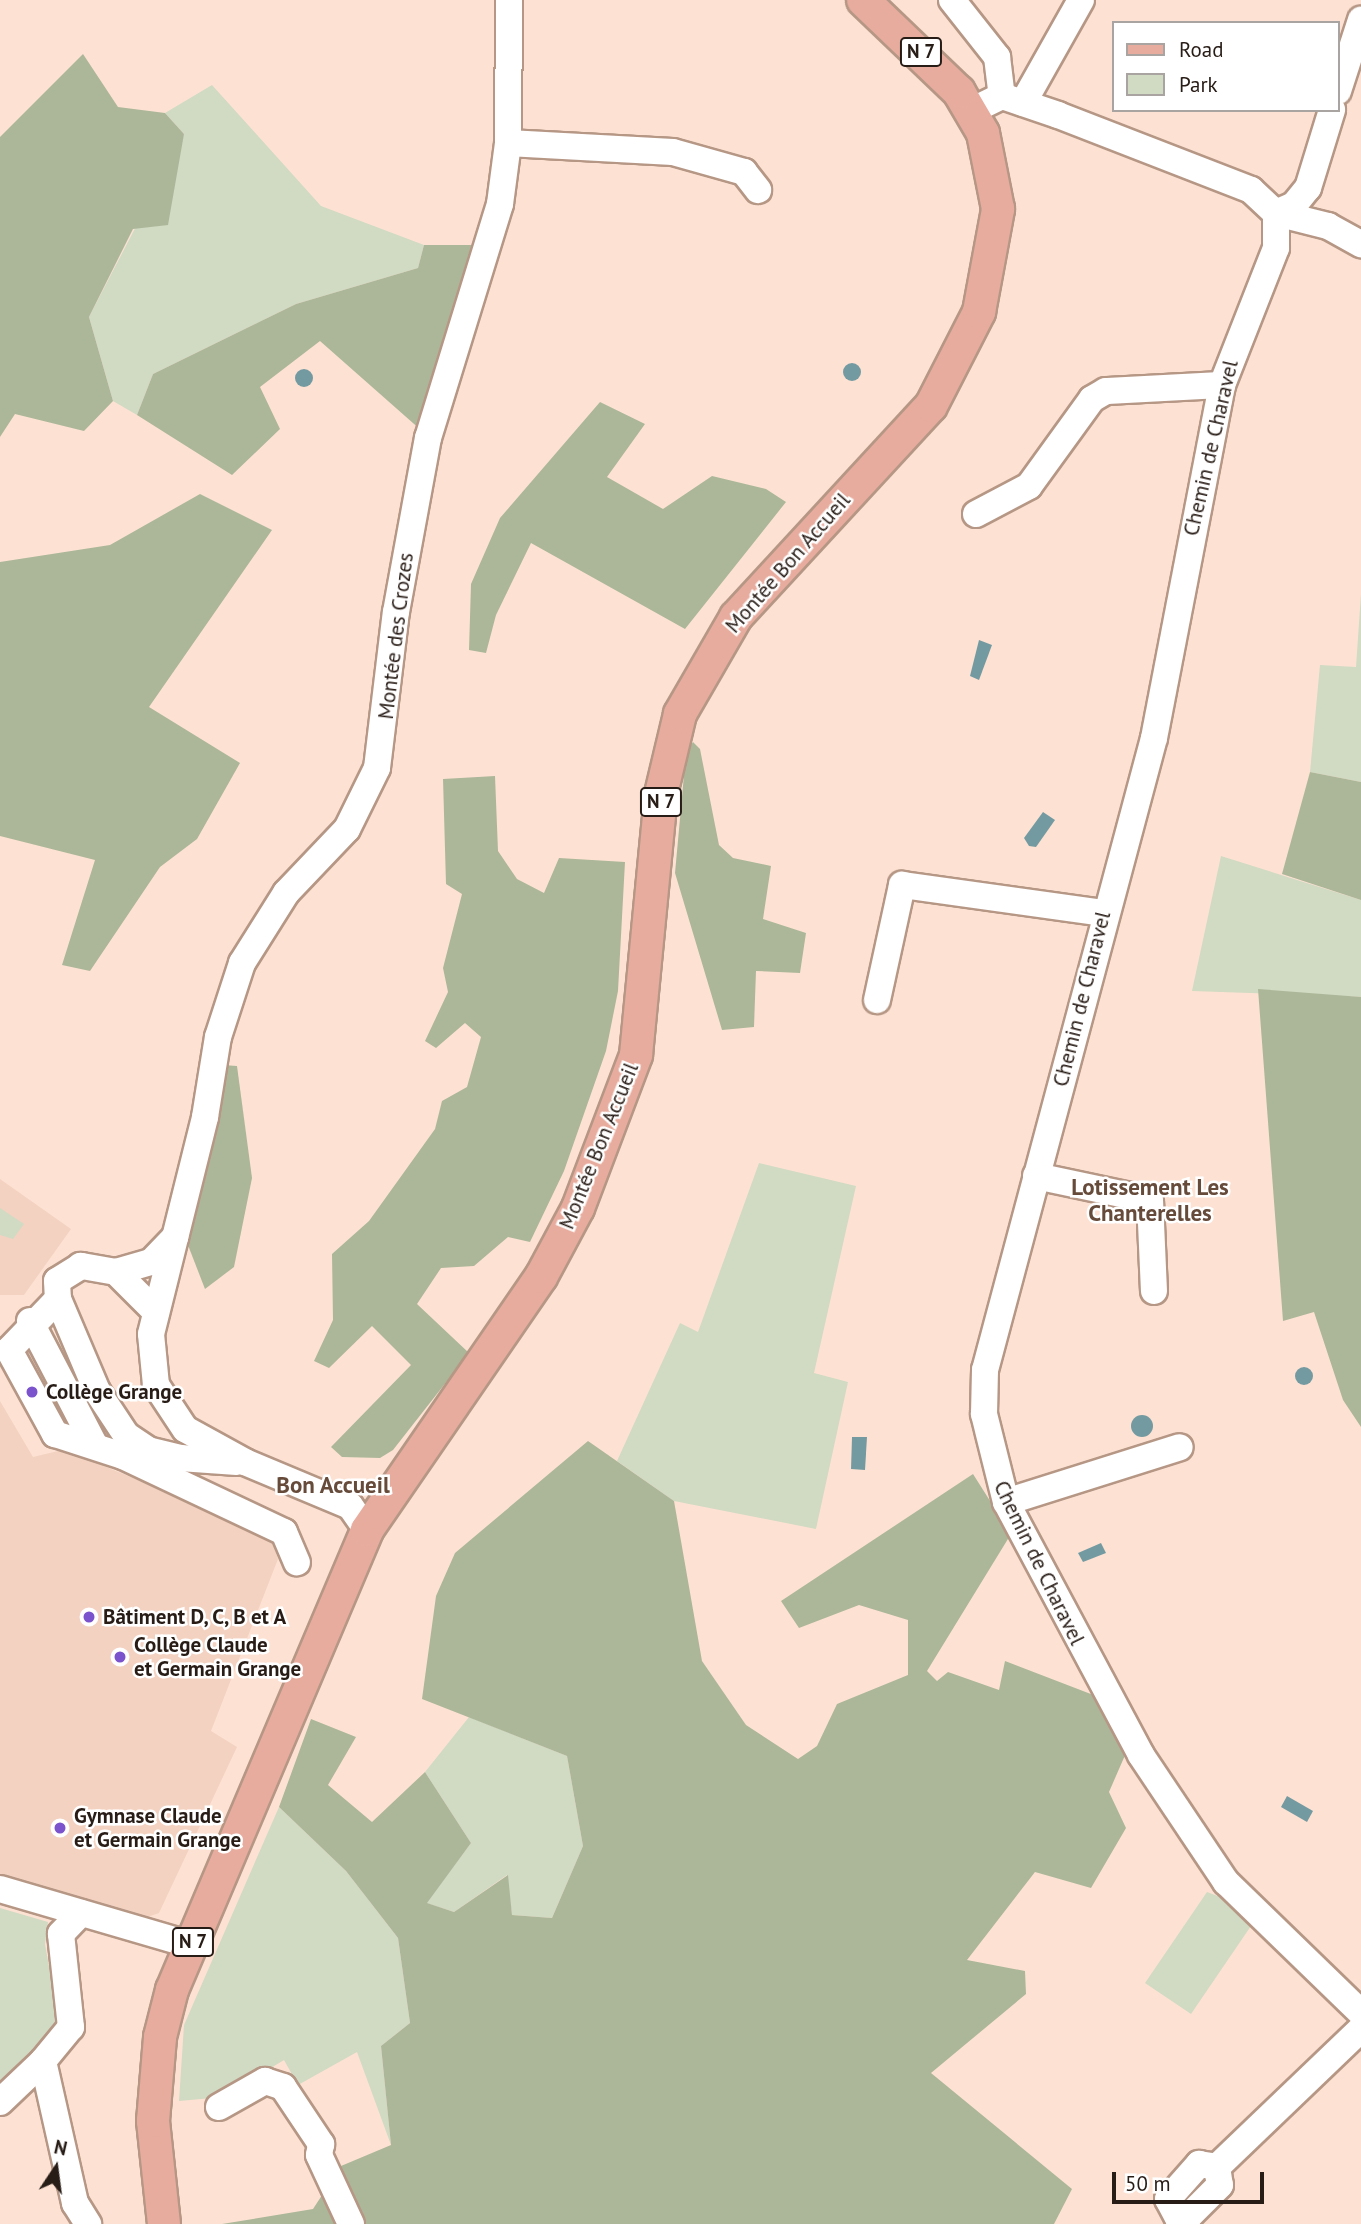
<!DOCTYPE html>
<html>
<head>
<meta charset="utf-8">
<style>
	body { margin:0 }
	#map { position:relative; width:1361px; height:2224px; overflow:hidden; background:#fde2d3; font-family:"PT Sans",sans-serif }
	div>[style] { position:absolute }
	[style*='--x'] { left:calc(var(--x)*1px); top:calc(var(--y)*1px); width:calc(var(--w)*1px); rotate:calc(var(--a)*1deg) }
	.built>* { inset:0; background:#f3d2c1 }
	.green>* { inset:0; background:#d1dac2 }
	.forest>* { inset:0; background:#acb799 }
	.water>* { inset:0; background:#749aa1 }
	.round { border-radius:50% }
	.roads { filter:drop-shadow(2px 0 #b69785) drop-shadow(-2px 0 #b69785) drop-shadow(0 2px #b69785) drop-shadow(0 -2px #b69785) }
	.minor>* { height:26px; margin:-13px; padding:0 13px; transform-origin:13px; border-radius:13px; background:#fff }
	.major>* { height:32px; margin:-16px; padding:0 16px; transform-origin:16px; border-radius:16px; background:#e7ac9e }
	.dots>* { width:19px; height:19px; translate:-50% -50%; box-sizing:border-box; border:4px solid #fff; border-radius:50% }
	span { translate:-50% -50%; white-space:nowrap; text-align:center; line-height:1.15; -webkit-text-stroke:5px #fff; paint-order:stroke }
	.shield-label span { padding:2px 5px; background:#fff; border:2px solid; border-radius:5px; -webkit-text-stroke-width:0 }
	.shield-label { font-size:19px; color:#281c16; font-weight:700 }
	.street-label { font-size:21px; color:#281c16 }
	.poi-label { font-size:21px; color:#281c16; font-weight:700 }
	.left { translate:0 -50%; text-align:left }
	.neighbourhood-label { font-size:23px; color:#664b3b; font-weight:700 }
	.legend { position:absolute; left:1112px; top:21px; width:228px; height:91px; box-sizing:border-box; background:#fff; border:2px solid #a9a4a2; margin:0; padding:9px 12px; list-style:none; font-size:21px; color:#281c16 }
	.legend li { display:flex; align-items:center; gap:14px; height:35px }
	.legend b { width:35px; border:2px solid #a9a4a2 }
	.north { position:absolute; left:21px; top:2133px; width:70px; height:70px; -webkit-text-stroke:5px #fff; paint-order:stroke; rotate:13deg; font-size:19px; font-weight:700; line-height:28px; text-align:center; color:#281c16 }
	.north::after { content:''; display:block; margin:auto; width:24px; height:32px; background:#281c16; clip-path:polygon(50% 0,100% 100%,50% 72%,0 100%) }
	.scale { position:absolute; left:1112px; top:2172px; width:152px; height:32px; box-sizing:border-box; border:4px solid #281c16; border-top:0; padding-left:9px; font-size:21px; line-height:24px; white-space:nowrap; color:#281c16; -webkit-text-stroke:5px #fff; paint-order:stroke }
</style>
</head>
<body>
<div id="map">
	<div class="built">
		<div style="clip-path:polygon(0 1179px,71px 1229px,24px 1295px,0 1295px)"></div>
		<div style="clip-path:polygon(0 1401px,33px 1457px,62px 1450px,87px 1459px,256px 1529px,272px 1540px,278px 1559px,211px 1731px,237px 1747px,159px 1913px,139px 1920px,0 1884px)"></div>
	</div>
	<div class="green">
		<div style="clip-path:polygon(212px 85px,321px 206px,424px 245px,418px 268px,296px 304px,153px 374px,137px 415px,113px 401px,89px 317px,184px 134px,165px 113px)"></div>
		<div style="clip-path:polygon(1361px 594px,1361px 782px,1310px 772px,1320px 665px,1356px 667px)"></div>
		<div style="clip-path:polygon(1221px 856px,1361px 900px,1361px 997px,1192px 991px)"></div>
		<div style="clip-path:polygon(759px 1163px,856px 1186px,814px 1373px,848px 1382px,816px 1529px,674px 1501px,617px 1461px,680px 1323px,698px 1332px)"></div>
		<div style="clip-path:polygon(0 1208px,24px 1224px,13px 1239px,0 1235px)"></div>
		<div style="clip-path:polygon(469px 1717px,567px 1756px,583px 1846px,552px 1918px,512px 1915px,507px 1875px,454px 1912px,426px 1903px,471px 1843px,425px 1772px)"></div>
		<div style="clip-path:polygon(279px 1807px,346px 1871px,398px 1938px,410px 2023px,381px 2046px,391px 2145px,357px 2052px,298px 2085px,284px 2060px,223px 2097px,179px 2101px,184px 2025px)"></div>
		<div style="clip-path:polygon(1207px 1892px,1233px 1902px,1253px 1923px,1191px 2014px,1145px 1983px)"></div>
		<div style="clip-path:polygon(0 1908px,48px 1922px,45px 1944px,57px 2011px,53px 2036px,0 2095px)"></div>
	</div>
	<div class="forest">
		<div style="clip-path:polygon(83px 54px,118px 107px,165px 113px,184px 134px,168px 225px,133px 229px,89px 317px,113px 401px,84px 431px,15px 414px,0 437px,0 137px)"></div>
		<div style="clip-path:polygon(424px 245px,482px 245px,422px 431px,320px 341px,260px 387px,280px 429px,232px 475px,137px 415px,153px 374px,296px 304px,418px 268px)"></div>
		<div style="clip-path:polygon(600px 402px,645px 424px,607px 477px,663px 509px,712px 476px,766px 489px,786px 502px,685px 629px,531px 543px,496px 615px,486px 653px,469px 650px,471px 584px,500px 518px)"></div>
		<div style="clip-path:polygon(200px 494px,272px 530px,149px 707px,240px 763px,197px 839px,160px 867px,90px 971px,62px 965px,95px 860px,0 836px,0 562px,110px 545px)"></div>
		<div style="clip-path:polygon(693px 742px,700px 749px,719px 845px,733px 858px,771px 866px,763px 919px,806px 933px,800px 973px,756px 971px,754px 1027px,722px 1030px,675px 873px,686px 753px)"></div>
		<div style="clip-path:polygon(1310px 772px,1361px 782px,1361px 900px,1282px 874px)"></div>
		<div style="clip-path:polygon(495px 776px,498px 851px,517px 879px,544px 893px,559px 858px,625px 862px,618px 991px,606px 1051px,564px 1171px,530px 1242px,508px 1237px,474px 1266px,441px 1268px,417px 1304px,469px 1353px,393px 1450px,380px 1458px,342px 1457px,331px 1447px,411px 1365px,372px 1326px,329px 1368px,314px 1361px,333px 1320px,332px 1254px,369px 1221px,435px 1129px,442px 1101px,467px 1087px,481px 1037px,465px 1023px,436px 1048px,425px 1041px,448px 992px,443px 968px,462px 894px,446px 884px,443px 779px)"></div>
		<div style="clip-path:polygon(1258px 989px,1361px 997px,1361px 1427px,1343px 1400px,1314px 1312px,1283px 1321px)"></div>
		<div style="clip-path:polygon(223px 1065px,237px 1066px,252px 1178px,234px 1267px,205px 1289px,186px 1240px)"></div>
		<div style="clip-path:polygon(588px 1441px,674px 1501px,702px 1661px,746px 1725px,798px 1759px,817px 1746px,837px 1704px,908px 1675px,908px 1620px,859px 1605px,799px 1628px,781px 1601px,973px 1474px,1011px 1534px,927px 1671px,937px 1681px,948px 1672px,999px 1690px,1005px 1661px,1096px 1696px,1126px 1753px,1109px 1792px,1126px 1828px,1091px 1888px,1035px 1872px,967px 1960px,1025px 1971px,1026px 1994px,931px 2073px,1072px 2189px,1054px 2224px,222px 2224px,313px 2209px,341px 2166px,391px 2145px,381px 2046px,410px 2023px,398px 1938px,346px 1871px,279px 1807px,311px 1719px,356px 1737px,328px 1785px,372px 1822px,425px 1772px,471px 1843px,427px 1903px,454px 1912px,508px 1875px,512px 1915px,552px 1918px,583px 1846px,567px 1756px,422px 1699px,436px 1596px,455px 1553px)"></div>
	</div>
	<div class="water">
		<div class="round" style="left:843px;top:363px;width:18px;height:18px"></div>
		<div class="round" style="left:295px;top:369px;width:18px;height:18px"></div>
		<div style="clip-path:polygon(979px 640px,992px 645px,979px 680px,970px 676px)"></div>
		<div style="clip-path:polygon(1043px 812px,1055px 820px,1036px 847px,1029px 846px,1024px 838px)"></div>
		<div class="round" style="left:1295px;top:1367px;width:18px;height:18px"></div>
		<div class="round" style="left:1131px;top:1415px;width:22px;height:22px"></div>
		<div style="clip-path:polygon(852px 1437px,867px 1437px,865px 1470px,851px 1469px)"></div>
		<div style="clip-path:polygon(1101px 1543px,1106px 1553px,1083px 1562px,1078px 1553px)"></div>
		<div style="clip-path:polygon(1287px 1796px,1313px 1811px,1307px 1822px,1281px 1807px)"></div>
	</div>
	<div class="roads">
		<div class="minor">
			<div style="--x:952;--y:0;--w:73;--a:51.7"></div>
			<div style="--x:997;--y:57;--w:39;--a:83"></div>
			<div style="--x:1338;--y:91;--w:75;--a:-72.1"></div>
			<div style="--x:1023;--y:103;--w:118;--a:-60.6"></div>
			<div style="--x:973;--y:110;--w:32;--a:-26"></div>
			<div style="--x:1002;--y:96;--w:59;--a:18.7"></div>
			<div style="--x:1058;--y:115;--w:207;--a:21.2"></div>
			<div style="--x:1251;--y:190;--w:34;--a:43"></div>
			<div style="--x:1276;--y:213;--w:35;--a:90"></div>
			<div style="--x:1276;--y:248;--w:147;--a:111.5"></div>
			<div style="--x:1222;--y:385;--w:359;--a:100.9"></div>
			<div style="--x:1154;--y:738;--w:654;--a:104.97"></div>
			<div style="--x:985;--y:1370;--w:44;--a:91.3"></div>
			<div style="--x:984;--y:1414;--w:91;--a:76"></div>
			<div style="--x:1006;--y:1502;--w:287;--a:61.9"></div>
			<div style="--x:1141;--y:1755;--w:153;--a:56.2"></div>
			<div style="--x:1226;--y:1882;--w:188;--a:44.1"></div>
			<div style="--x:508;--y:143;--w:165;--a:3.1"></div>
			<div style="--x:673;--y:152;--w:74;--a:15.7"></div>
			<div style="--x:744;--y:172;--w:23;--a:52"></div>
			<div style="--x:1276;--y:213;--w:20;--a:-24"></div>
			<div style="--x:1294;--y:205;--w:22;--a:-51"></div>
			<div style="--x:1308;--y:188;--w:82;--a:-72.9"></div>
			<div style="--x:1276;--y:213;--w:54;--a:14"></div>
			<div style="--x:1328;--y:226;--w:38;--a:29"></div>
			<div style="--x:976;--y:514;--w:60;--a:-27.8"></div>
			<div style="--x:1029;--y:486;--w:107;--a:-54.1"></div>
			<div style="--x:1092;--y:399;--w:16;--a:-30"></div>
			<div style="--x:1106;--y:391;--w:116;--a:-3"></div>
			<div style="--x:877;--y:1000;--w:118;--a:-77.7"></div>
			<div style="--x:902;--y:885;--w:204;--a:7.9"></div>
			<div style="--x:1036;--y:1176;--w:116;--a:11.9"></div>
			<div style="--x:1150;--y:1200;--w:91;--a:87.5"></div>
			<div style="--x:116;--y:1272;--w:36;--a:-16"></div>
			<div style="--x:151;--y:1262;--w:35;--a:-46"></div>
			<div style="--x:58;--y:1299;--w:71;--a:133.9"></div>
			<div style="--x:9;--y:1350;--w:96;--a:61.3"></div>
			<div style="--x:55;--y:1434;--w:71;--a:17.9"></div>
			<div style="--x:123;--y:1456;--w:178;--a:25.3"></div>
			<div style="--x:284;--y:1532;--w:33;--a:67"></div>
			<div style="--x:156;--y:1312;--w:57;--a:-135"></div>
			<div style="--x:116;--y:1272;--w:36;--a:-170"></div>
			<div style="--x:81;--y:1266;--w:28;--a:148"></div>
			<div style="--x:57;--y:1281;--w:18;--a:87"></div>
			<div style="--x:58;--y:1299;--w:100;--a:67"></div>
			<div style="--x:97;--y:1391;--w:53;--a:56.6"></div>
			<div style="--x:126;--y:1435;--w:27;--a:34"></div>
			<div style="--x:148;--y:1450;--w:33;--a:14"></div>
			<div style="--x:180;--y:1458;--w:57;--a:4"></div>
			<div style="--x:30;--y:1321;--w:139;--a:62.5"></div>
			<div style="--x:1006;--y:1502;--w:182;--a:-17.5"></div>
			<div style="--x:367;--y:1530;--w:29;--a:-125"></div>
			<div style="--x:350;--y:1506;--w:114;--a:-157.3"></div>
			<div style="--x:245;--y:1462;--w:68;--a:-151.2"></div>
			<div style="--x:185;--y:1429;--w:53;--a:-123.4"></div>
			<div style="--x:156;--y:1385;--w:51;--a:-95.6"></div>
			<div style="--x:151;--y:1334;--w:224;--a:-76"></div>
			<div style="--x:205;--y:1117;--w:81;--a:-80.8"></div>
			<div style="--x:218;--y:1037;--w:78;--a:-72"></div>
			<div style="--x:242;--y:963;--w:83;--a:-57.8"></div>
			<div style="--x:286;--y:893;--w:88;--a:-46.4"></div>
			<div style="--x:347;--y:829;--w:68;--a:-63.8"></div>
			<div style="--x:377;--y:768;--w:157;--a:-83.1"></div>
			<div style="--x:396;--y:612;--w:177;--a:-79.6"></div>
			<div style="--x:428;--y:438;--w:245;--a:-72.9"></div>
			<div style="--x:500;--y:204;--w:62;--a:-82.5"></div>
			<div style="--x:508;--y:143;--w:143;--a:-89.6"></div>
			<div style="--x:0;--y:1889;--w:200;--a:16.3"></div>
			<div style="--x:81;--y:1913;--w:29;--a:134"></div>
			<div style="--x:61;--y:1934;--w:94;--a:83.9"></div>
			<div style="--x:71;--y:2027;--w:44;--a:129.5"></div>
			<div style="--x:43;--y:2061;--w:146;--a:77.3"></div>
			<div style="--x:75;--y:2203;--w:25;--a:58"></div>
			<div style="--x:0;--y:2102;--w:59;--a:-43.6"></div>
			<div style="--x:219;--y:2107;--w:53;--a:-29.5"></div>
			<div style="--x:265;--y:2081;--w:19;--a:18"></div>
			<div style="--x:283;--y:2087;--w:69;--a:56.3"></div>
			<div style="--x:321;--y:2144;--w:11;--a:100"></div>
			<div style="--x:319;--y:2155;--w:76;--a:65.1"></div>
			<div style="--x:1199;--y:2164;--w:18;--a:9"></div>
			<div style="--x:1217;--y:2167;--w:18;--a:81"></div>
			<div style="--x:1220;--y:2185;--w:44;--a:135"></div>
			<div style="--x:1189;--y:2216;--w:11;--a:170"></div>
			<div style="--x:1178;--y:2218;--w:21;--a:-118"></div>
			<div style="--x:1168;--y:2199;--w:47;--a:-48.5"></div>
			<div style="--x:1217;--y:2167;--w:199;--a:-43.8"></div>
		</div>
		<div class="major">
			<div style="--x:164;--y:2224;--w:104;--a:-96.1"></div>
			<div style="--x:153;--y:2121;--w:84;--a:-85.2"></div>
			<div style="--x:160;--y:2037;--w:49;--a:-75.7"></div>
			<div style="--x:172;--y:1990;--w:500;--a:-67"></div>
			<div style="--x:367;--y:1530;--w:307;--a:-55.5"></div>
			<div style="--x:541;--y:1277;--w:78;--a:-61.8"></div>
			<div style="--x:578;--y:1208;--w:164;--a:-69.2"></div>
			<div style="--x:636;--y:1055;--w:262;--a:-84.5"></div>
			<div style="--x:661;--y:794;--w:82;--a:-76.6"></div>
			<div style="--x:680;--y:714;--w:112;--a:-60"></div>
			<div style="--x:736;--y:617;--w:287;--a:-47.3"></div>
			<div style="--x:931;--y:406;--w:106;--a:-62.9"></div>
			<div style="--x:979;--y:312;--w:105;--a:-79.5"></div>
			<div style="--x:998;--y:209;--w:77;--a:-101.2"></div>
			<div style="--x:983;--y:133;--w:48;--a:-120.3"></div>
			<div style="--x:959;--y:92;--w:133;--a:-136.2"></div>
		</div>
	</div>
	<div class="dots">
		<div style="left:32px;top:1392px;background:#7a53cd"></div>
		<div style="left:89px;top:1617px;background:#7a53cd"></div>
		<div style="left:120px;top:1657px;background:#7a53cd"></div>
		<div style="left:60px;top:1828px;background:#7a53cd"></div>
	</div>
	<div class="shield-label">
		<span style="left:921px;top:52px">N 7</span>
		<span style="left:661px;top:802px">N 7</span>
		<span style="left:193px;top:1942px">N 7</span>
	</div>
	<div class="street-label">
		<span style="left:1211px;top:448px;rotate:-77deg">Chemin de Charavel</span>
		<span style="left:788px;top:563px;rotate:-49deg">Montée Bon Accueil</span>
		<span style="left:396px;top:636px;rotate:-83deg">Montée des Crozes</span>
		<span style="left:1082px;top:999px;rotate:-76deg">Chemin de Charavel</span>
		<span style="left:599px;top:1146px;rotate:-68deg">Montée Bon Accueil</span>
		<span style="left:1039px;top:1563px;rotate:64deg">Chemin de Charavel</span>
	</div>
	<div class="poi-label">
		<span class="left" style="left:46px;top:1392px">Collège Grange</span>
		<span class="left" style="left:103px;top:1617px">Bâtiment D, C, B et A</span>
		<span class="left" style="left:134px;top:1657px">Collège Claude<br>et Germain Grange</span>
		<span class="left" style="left:74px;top:1828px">Gymnase Claude<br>et Germain Grange</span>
	</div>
	<div class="neighbourhood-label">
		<span style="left:1150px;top:1200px">Lotissement Les<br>Chanterelles</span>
		<span style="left:333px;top:1485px">Bon Accueil</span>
	</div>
	<ul class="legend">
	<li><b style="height:9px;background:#e7ac9e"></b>Road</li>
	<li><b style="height:19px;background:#d1dac2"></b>Park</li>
	</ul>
	<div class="north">N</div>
	<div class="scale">50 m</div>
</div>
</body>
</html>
